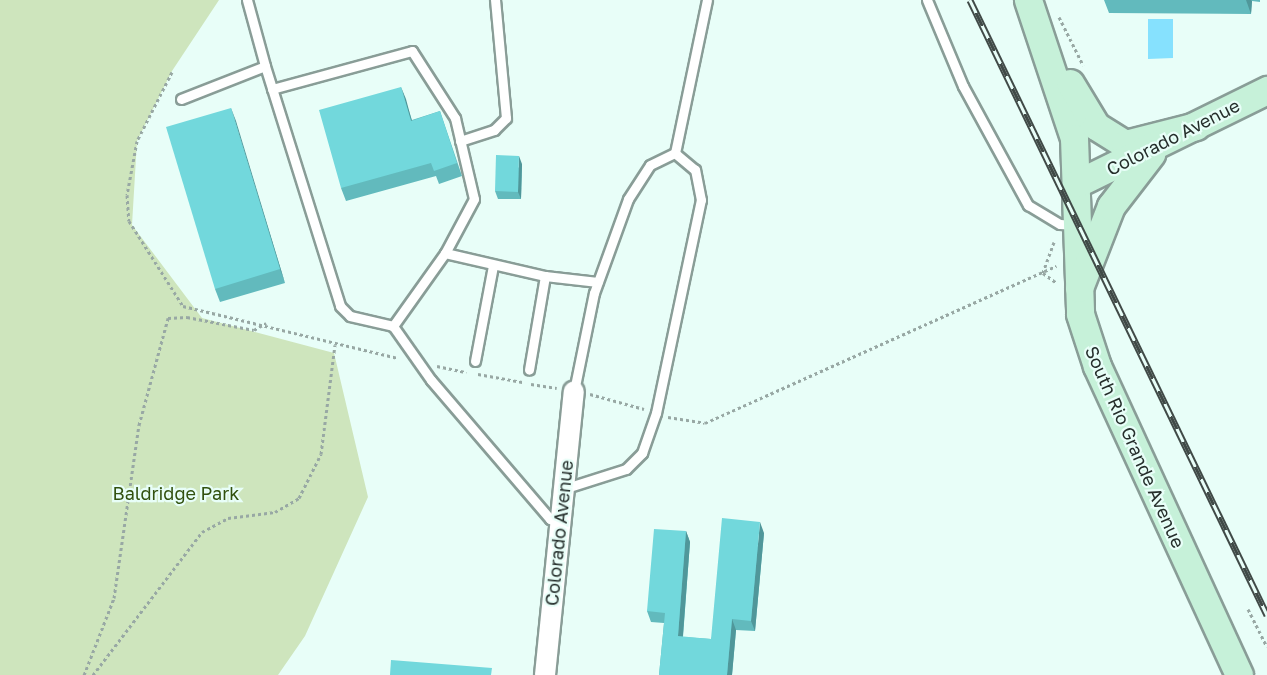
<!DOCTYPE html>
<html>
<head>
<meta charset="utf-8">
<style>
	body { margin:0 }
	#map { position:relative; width:1267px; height:675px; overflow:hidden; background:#e8fef8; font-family:"Golos Text",sans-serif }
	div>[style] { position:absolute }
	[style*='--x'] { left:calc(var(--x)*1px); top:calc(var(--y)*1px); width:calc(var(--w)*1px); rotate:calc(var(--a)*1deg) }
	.green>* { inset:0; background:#cee5bd }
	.water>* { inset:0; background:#86e1fe }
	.path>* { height:3px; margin-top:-1.5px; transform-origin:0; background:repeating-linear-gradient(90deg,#98a8a4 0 3px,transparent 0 6px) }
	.roads { filter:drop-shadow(2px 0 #899d97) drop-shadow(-2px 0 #899d97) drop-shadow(0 2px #899d97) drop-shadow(0 -2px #899d97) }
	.lane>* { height:9px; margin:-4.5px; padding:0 4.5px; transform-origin:4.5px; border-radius:4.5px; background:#fff }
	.street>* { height:20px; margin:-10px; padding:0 10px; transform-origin:10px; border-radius:10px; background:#fff }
	.secondary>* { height:27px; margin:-13.5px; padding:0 13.5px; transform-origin:13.5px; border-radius:13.5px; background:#c6f1d9 }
	.rail>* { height:7px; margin-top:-3.5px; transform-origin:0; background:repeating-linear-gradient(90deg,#e8fef8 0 14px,#404a47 0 28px); box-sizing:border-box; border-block:2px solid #404a47 }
	.wall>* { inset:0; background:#62babd }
	.shaded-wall>* { inset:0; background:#50979a }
	.building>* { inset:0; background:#72d8dc }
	span { translate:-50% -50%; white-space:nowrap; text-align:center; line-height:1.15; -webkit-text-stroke:4.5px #e8fef8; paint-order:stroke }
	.street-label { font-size:18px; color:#252e2b }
	.park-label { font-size:18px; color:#31510e }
</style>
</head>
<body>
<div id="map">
	<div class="green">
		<div style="clip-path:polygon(0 0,219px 0,172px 71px,137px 141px,132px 225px,202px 318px,334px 353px,368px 497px,305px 636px,278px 675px,0 675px)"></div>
	</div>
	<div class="water">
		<div style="clip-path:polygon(1148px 19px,1173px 19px,1173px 58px,1148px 59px)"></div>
	</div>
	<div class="path">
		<div style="--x:1059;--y:17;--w:54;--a:63.4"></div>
		<div style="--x:172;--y:72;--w:77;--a:116.9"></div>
		<div style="--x:137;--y:141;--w:55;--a:100.5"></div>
		<div style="--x:127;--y:195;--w:26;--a:86"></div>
		<div style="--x:129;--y:221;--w:101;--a:57.6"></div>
		<div style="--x:183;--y:306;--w:221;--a:13.6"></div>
		<div style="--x:1054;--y:242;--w:33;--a:110"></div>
		<div style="--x:1043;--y:273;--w:17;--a:36"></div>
		<div style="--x:437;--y:366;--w:30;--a:12"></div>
		<div style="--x:478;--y:374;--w:45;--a:10.3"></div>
		<div style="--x:531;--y:384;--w:26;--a:9"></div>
		<div style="--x:590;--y:394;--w:56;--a:15.5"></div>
		<div style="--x:668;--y:417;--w:37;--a:9"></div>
		<div style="--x:705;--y:423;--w:385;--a:-24.1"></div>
		<div style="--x:1248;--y:609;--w:42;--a:63.4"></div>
		<div style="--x:84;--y:675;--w:83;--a:-68.7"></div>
		<div style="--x:114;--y:598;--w:175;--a:-81.8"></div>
		<div style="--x:139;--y:425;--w:111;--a:-74.8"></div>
		<div style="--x:168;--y:318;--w:19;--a:-3"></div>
		<div style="--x:187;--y:317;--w:68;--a:11"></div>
		<div style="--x:254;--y:330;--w:14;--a:-30"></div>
		<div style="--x:93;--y:675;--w:180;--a:-52.7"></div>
		<div style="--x:202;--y:532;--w:30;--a:-28"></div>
		<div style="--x:228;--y:518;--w:47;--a:-7.3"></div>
		<div style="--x:275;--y:512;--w:28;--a:-30"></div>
		<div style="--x:299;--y:498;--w:49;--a:-63.4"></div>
		<div style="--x:321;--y:454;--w:110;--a:-82.7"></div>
	</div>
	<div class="roads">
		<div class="lane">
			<div style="--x:247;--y:0;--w:68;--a:74.7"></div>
			<div style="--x:927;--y:0;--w:93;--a:67.3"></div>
			<div style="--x:963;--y:86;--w:136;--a:61.4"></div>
			<div style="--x:1028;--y:205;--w:37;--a:31"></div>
			<div style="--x:1060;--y:224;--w:16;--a:4"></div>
			<div style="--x:272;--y:89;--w:145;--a:-15.2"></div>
			<div style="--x:412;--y:51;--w:80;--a:57.3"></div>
			<div style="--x:455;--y:118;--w:83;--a:76.8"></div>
			<div style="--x:474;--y:199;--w:61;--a:118.2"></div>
			<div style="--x:445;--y:253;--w:90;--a:125.5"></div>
			<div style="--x:181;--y:99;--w:90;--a:-21.4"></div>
			<div style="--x:265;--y:66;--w:251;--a:72.6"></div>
			<div style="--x:340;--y:306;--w:14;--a:45"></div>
			<div style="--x:350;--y:316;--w:44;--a:13.1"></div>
			<div style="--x:393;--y:326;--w:66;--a:54.9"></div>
			<div style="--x:431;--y:380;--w:183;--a:49.4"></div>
			<div style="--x:550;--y:519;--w:11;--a:22"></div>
			<div style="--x:460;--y:141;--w:36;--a:-18"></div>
			<div style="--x:494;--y:130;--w:17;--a:-45"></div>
			<div style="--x:506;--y:118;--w:119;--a:-95.3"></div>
			<div style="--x:445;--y:253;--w:103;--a:13"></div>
			<div style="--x:545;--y:276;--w:95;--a:99.7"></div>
			<div style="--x:545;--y:276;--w:53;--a:6.5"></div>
			<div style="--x:475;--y:361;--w:97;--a:-79.3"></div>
			<div style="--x:574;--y:391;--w:100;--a:-78.5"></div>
			<div style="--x:594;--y:293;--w:100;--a:-70.1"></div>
			<div style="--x:628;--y:199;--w:40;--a:-57.1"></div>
			<div style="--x:650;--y:165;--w:28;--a:-26"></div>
			<div style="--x:563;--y:489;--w:66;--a:-17.6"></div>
			<div style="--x:626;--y:469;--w:23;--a:-45"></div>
			<div style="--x:642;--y:453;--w:42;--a:-70.7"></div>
			<div style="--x:656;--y:413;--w:218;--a:-78.1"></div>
			<div style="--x:701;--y:200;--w:31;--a:-101"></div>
			<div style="--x:695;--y:170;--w:26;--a:-140"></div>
			<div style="--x:675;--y:153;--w:156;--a:-78.2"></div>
		</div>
		<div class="street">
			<div style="--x:545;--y:675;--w:285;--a:-84.2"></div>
		</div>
		<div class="secondary">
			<div style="--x:1028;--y:0;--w:145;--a:71.6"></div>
			<div style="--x:1074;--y:138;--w:176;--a:88"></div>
			<div style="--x:1080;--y:314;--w:55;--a:71.9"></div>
			<div style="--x:1097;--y:366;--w:340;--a:65.3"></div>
			<div style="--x:1070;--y:83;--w:50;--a:58.8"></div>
			<div style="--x:1096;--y:126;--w:34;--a:32"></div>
			<div style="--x:1125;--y:144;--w:73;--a:-14.2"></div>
			<div style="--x:1078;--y:183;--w:211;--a:-26.2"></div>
			<div style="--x:1079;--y:288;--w:88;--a:-68.7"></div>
			<div style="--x:1111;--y:206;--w:66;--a:-52.4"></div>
		</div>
	</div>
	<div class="rail">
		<div style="--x:970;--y:0;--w:683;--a:64.22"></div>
	</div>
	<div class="wall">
		<div style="clip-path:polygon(1104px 0,1260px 0,1260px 2px,1252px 1px,1251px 14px,1109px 13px)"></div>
		<div style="clip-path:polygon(401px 87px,412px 120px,440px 111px,462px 176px,439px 184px,436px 176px,346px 201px,341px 188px)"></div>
		<div style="clip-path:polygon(231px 108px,285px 283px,220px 302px,215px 289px)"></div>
		<div style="clip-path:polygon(522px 164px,521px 199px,498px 199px,495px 191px)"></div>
		<div style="clip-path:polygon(686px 531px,690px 542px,683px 637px,711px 639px,764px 533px,755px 631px,736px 630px,732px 675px,659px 675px,664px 623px,651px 622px,647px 611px)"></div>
	</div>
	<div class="shaded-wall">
		<div style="clip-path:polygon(1246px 0,1251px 0,1252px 1px,1251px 14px)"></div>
		<div style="clip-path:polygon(401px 87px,406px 99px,415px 133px,411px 121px)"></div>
		<div style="clip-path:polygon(231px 108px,236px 121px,285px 283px,280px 269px)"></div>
		<div style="clip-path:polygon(519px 156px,522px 164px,521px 199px,518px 192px)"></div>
		<div style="clip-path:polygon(760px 522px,764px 533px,755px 631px,751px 621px)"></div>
		<div style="clip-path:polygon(686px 531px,690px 542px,682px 647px,678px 636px)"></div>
		<div style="clip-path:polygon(732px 619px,736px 630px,732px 675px,727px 675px)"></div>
	</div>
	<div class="building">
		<div style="clip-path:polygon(401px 87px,411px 121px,440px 111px,457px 163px,434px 171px,431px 163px,341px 188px,319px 110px)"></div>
		<div style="clip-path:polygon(231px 108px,280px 269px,215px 289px,166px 127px)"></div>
		<div style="clip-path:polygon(496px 155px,519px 156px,518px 192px,495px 191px)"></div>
		<div style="clip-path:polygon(722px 518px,760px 522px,751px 621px,732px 619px,727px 675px,659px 675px,665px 613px,647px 611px,654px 529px,686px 531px,678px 636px,711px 639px)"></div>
		<div style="clip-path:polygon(391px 660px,492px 668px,491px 675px,390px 675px)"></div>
	</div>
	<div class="street-label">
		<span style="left:1173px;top:137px;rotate:-27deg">Colorado Avenue</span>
		<span style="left:1135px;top:447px;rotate:66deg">South Rio Grande Avenue</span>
		<span style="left:559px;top:533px;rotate:-84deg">Colorado Avenue</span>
	</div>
	<div class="park-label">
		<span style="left:176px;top:493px">Baldridge Park</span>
	</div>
</div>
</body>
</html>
